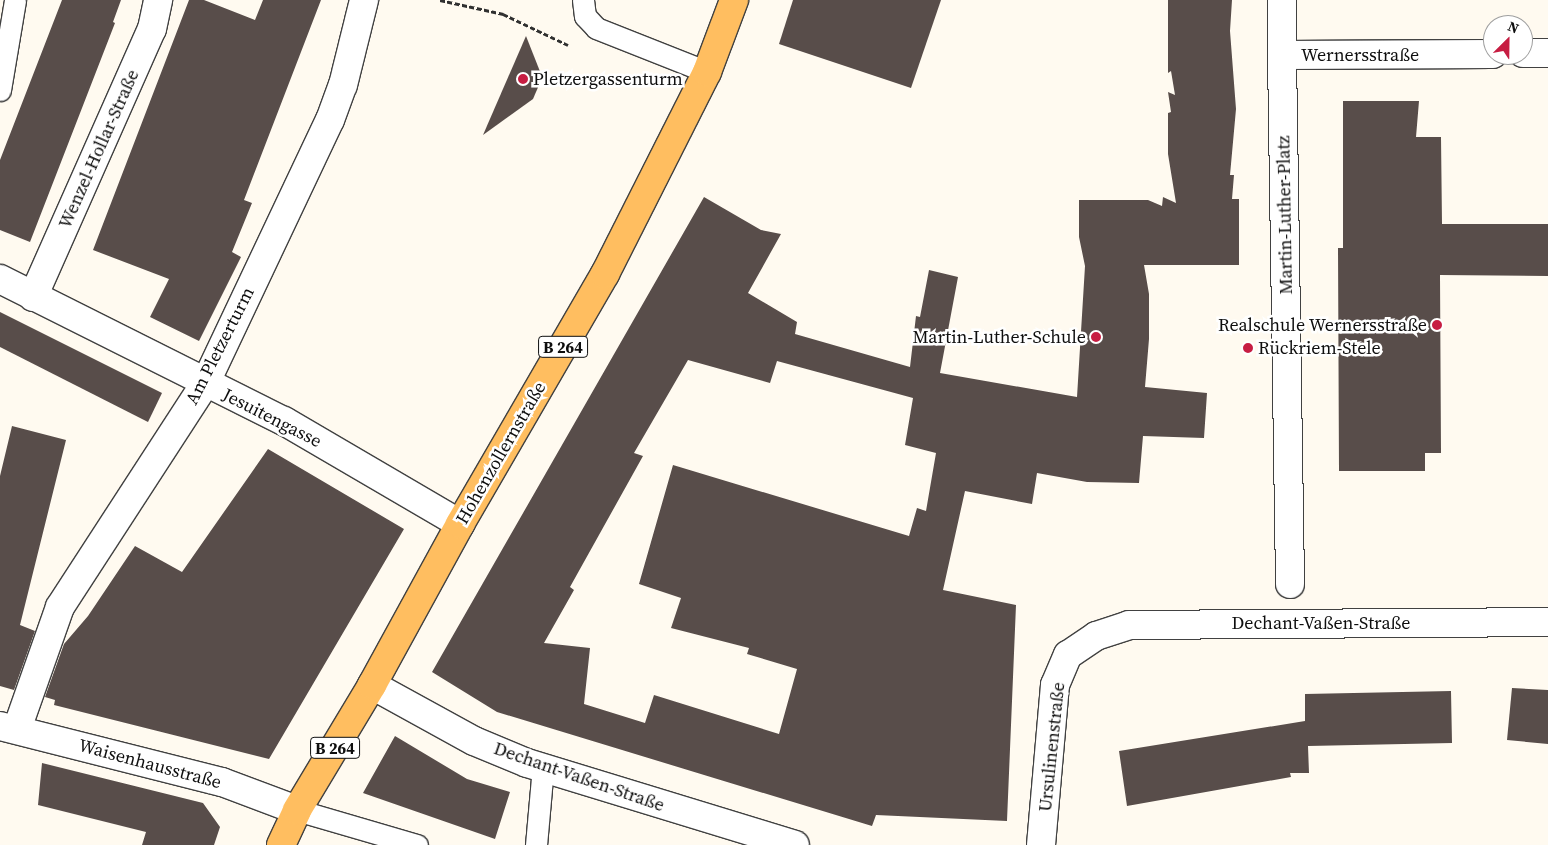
<!DOCTYPE html>
<html>
<head>
<meta charset="utf-8">
<style>
	body { margin:0 }
	#map { position:relative; width:1548px; height:845px; overflow:hidden; background:#fffaf0; font-family:"Source Serif 4",serif }
	div>[style] { position:absolute }
	[style*='--x'] { left:calc(var(--x)*1px); top:calc(var(--y)*1px); width:calc(var(--w)*1px); rotate:calc(var(--a)*1deg) }
	.building>* { inset:0; background:#584d4a }
	.path>* { height:3px; margin-top:-1.5px; transform-origin:0; background:repeating-linear-gradient(90deg,#303030 0 5px,transparent 0 7.5px) }
	.roads { filter:drop-shadow(1px 0 #414141) drop-shadow(-1px 0 #414141) drop-shadow(0 1px #414141) drop-shadow(0 -1px #414141) }
	.lane>* { height:21px; margin:-10.5px; padding:0 10.5px; transform-origin:10.5px; border-radius:10.5px; background:#fff }
	.street>* { height:28px; margin:-14px; padding:0 14px; transform-origin:14px; border-radius:14px; background:#fff }
	.primary>* { height:28px; margin:-14px; padding:0 14px; transform-origin:14px; border-radius:14px; background:#ffbe60 }
	.dots>* { width:14px; height:14px; translate:-50% -50%; box-sizing:border-box; border:2px solid #fff; border-radius:50% }
	span { translate:-50% -50%; white-space:nowrap; text-align:center; line-height:1.15; -webkit-text-stroke:5px #fff; paint-order:stroke }
	.shield-label span { padding:1px 4px; background:#fff; border:1px solid; border-radius:4px; -webkit-text-stroke-width:0 }
	.shield-label { font-size:16px; color:#0e0e0e; font-weight:700 }
	.street-label { font-size:18px; color:#0e0e0e }
	.poi-label { font-size:18px; color:#0e0e0e }
	.left { translate:0 -50%; text-align:left }
	.right { translate:-100% -50%; text-align:right }
	.north { position:absolute; left:1483px; top:15px; width:50px; height:50px; box-sizing:border-box; background:#fff; border:1px solid #9f9f9f; border-radius:50%; rotate:23deg; font-size:14px; font-weight:700; line-height:20px; text-align:center; color:#0e0e0e }
	.north::after { content:''; display:block; margin:auto; width:18px; height:22px; background:#c71d42; clip-path:polygon(50% 0,100% 100%,50% 72%,0 100%) }
</style>
</head>
<body>
<div id="map">
	<div class="building">
		<div style="clip-path:polygon(62px 0,121px 0,113px 22px,115px 23px,30px 242px,0 230px,0 160px)"></div>
		<div style="clip-path:polygon(189px 0,204px 0,255px 20px,263px 0,321px 0,244px 200px,252px 203px,232px 252px,241px 257px,199px 341px,150px 317px,169px 279px,93px 250px)"></div>
		<div style="clip-path:polygon(793px 0,941px 0,911px 88px,779px 44px)"></div>
		<div style="clip-path:polygon(evenodd,1168px 0,1232px 0,1230px 31px,1236px 109px,1230px 175px,1234px 175px,1232px 199px,1239px 199px,1239px 265px,1144px 265px,1149px 294px,1149px 339px,1145px 387px,1207px 393px,1204px 438px,1143px 436px,1139px 483px,1087px 482px,1037px 473px,1032px 504px,965px 491px,943px 590px,1016px 605px,1007px 821px,876px 815px,872px 826px,497px 712px,432px 672px,704px 197px,761px 230px,781px 234px,748px 293px,797px 322px,795px 334px,910px 367px,916px 316px,920px 317px,929px 270px,958px 277px,940px 373px,1077px 397px,1085px 266px,1079px 237px,1079px 200px,1148px 200px,1162px 206px,1163px 197px,1176px 203px,1168px 154px,1168px 113px,1171px 112px,1168px 92px,1175px 95px,1171px 71px,1168px 73px,1168px 0,688px 360px,770px 383px,777px 361px,913px 398px,905px 445px,936px 453px,926px 511px,917px 508px,909px 536px,673px 465px,639px 584px,681px 598px,671px 628px,749px 648px,747px 654px,797px 669px,779px 734px,654px 695px,645px 723px,584px 704px,590px 648px,544px 643px,574px 590px,570px 587px,643px 456px,634px 453px,688px 360px)"></div>
		<div style="clip-path:polygon(526px 36px,541px 74px,539px 85px,533px 99px,483px 135px)"></div>
		<div style="clip-path:polygon(1343px 101px,1419px 101px,1416px 137px,1441px 137px,1442px 224px,1548px 224px,1548px 276px,1440px 275px,1441px 453px,1425px 453px,1425px 471px,1339px 471px,1338px 248px,1343px 248px)"></div>
		<div style="clip-path:polygon(0 312px,162px 393px,148px 422px,0 347px)"></div>
		<div style="clip-path:polygon(12px 426px,66px 440px,20px 625px,35px 631px,14px 690px,0 686px,0 476px)"></div>
		<div style="clip-path:polygon(268px 449px,404px 529px,269px 759px,54px 705px,55px 700px,45px 697px,64px 644px,88px 616px,135px 546px,182px 572px)"></div>
		<div style="clip-path:polygon(1512px 688px,1548px 690px,1548px 744px,1507px 740px)"></div>
		<div style="clip-path:polygon(1451px 691px,1452px 743px,1308px 746px,1309px 773px,1290px 773px,1291px 777px,1127px 806px,1119px 751px,1305px 721px,1305px 694px)"></div>
		<div style="clip-path:polygon(395px 736px,467px 779px,510px 792px,495px 839px,363px 793px)"></div>
		<div style="clip-path:polygon(42px 763px,203px 803px,220px 827px,214px 845px,142px 845px,146px 832px,38px 805px)"></div>
	</div>
	<div class="path">
		<div style="--x:440;--y:0;--w:65;--a:12.5"></div>
		<div style="--x:503;--y:14;--w:72;--a:25.5"></div>
	</div>
	<div class="roads">
		<div class="lane">
			<div style="--x:583;--y:0;--w:16;--a:83"></div>
			<div style="--x:585;--y:16;--w:16;--a:47"></div>
			<div style="--x:596;--y:28;--w:119;--a:21.6"></div>
			<div style="--x:0;--y:90;--w:91;--a:-80.5"></div>
			<div style="--x:297;--y:810;--w:125;--a:16.3"></div>
			<div style="--x:536;--y:845;--w:78;--a:-84.9"></div>
		</div>
		<div class="street">
			<div style="--x:1282;--y:0;--w:55;--a:90"></div>
			<div style="--x:1282;--y:55;--w:211;--a:-0.3"></div>
			<div style="--x:1523;--y:53;--w:25;--a:0"></div>
			<div style="--x:1282;--y:55;--w:529;--a:89.13"></div>
			<div style="--x:0;--y:279;--w:318;--a:26.6"></div>
			<div style="--x:284;--y:421;--w:204;--a:30.3"></div>
			<div style="--x:33;--y:297;--w:293;--a:-66.1"></div>
			<div style="--x:152;--y:29;--w:30;--a:-78"></div>
			<div style="--x:372;--y:685;--w:116;--a:28.8"></div>
			<div style="--x:474;--y:741;--w:57;--a:22.5"></div>
			<div style="--x:527;--y:763;--w:280;--a:17"></div>
			<div style="--x:0;--y:726;--w:229;--a:14.2"></div>
			<div style="--x:222;--y:782;--w:80;--a:20.5"></div>
			<div style="--x:17;--y:729;--w:129;--a:-70.6"></div>
			<div style="--x:60;--y:607;--w:266;--a:-57"></div>
			<div style="--x:205;--y:384;--w:292;--a:-64.7"></div>
			<div style="--x:330;--y:120;--w:37;--a:-70"></div>
			<div style="--x:343;--y:85;--w:88;--a:-76.1"></div>
			<div style="--x:1041;--y:845;--w:161;--a:-85"></div>
			<div style="--x:1055;--y:685;--w:33;--a:-67"></div>
			<div style="--x:1068;--y:655;--w:34;--a:-34"></div>
			<div style="--x:1096;--y:636;--w:35;--a:-18"></div>
			<div style="--x:1129;--y:625;--w:419;--a:-0.4"></div>
		</div>
		<div class="primary">
			<div style="--x:281;--y:845;--w:38;--a:-65"></div>
			<div style="--x:297;--y:810;--w:146;--a:-59"></div>
			<div style="--x:372;--y:685;--w:183;--a:-61.3"></div>
			<div style="--x:460;--y:524;--w:289;--a:-59.9"></div>
			<div style="--x:605;--y:274;--w:226;--a:-63.2"></div>
			<div style="--x:707;--y:72;--w:77;--a:-69.4"></div>
		</div>
	</div>
	<div class="dots">
		<div style="left:523px;top:79px;background:#c71d42"></div>
		<div style="left:1437px;top:325px;background:#c71d42"></div>
		<div style="left:1096px;top:337px;background:#c71d42"></div>
		<div style="left:1248px;top:348px;background:#c71d42"></div>
	</div>
	<div class="shield-label">
		<span style="left:563px;top:347px">B 264</span>
		<span style="left:335px;top:748px">B 264</span>
	</div>
	<div class="street-label">
		<span style="left:1360px;top:55px">Wernersstraße</span>
		<span style="left:99px;top:149px;rotate:-66deg">Wenzel-Hollar-Straße</span>
		<span style="left:1285px;top:215px;rotate:-91deg">Martin-Luther-Platz</span>
		<span style="left:220px;top:346px;rotate:-63deg">Am Pletzerturm</span>
		<span style="left:272px;top:418px;rotate:27deg">Jesuitengasse</span>
		<span style="left:501px;top:453px;rotate:-60deg">Hohenzollernstraße</span>
		<span style="left:1321px;top:623px">Dechant-Vaßen-Straße</span>
		<span style="left:1052px;top:747px;rotate:-84deg">Ursulinenstraße</span>
		<span style="left:150px;top:764px;rotate:15deg">Waisenhausstraße</span>
		<span style="left:579px;top:777px;rotate:19deg">Dechant-Vaßen-Straße</span>
	</div>
	<div class="poi-label">
		<span class="left" style="left:533px;top:79px">Pletzergassenturm</span>
		<span class="right" style="left:1427px;top:325px">Realschule Wernersstraße</span>
		<span class="right" style="left:1086px;top:337px">Martin-Luther-Schule</span>
		<span class="left" style="left:1258px;top:348px">Rückriem-Stele</span>
	</div>
	<div class="north">N</div>
</div>
</body>
</html>
